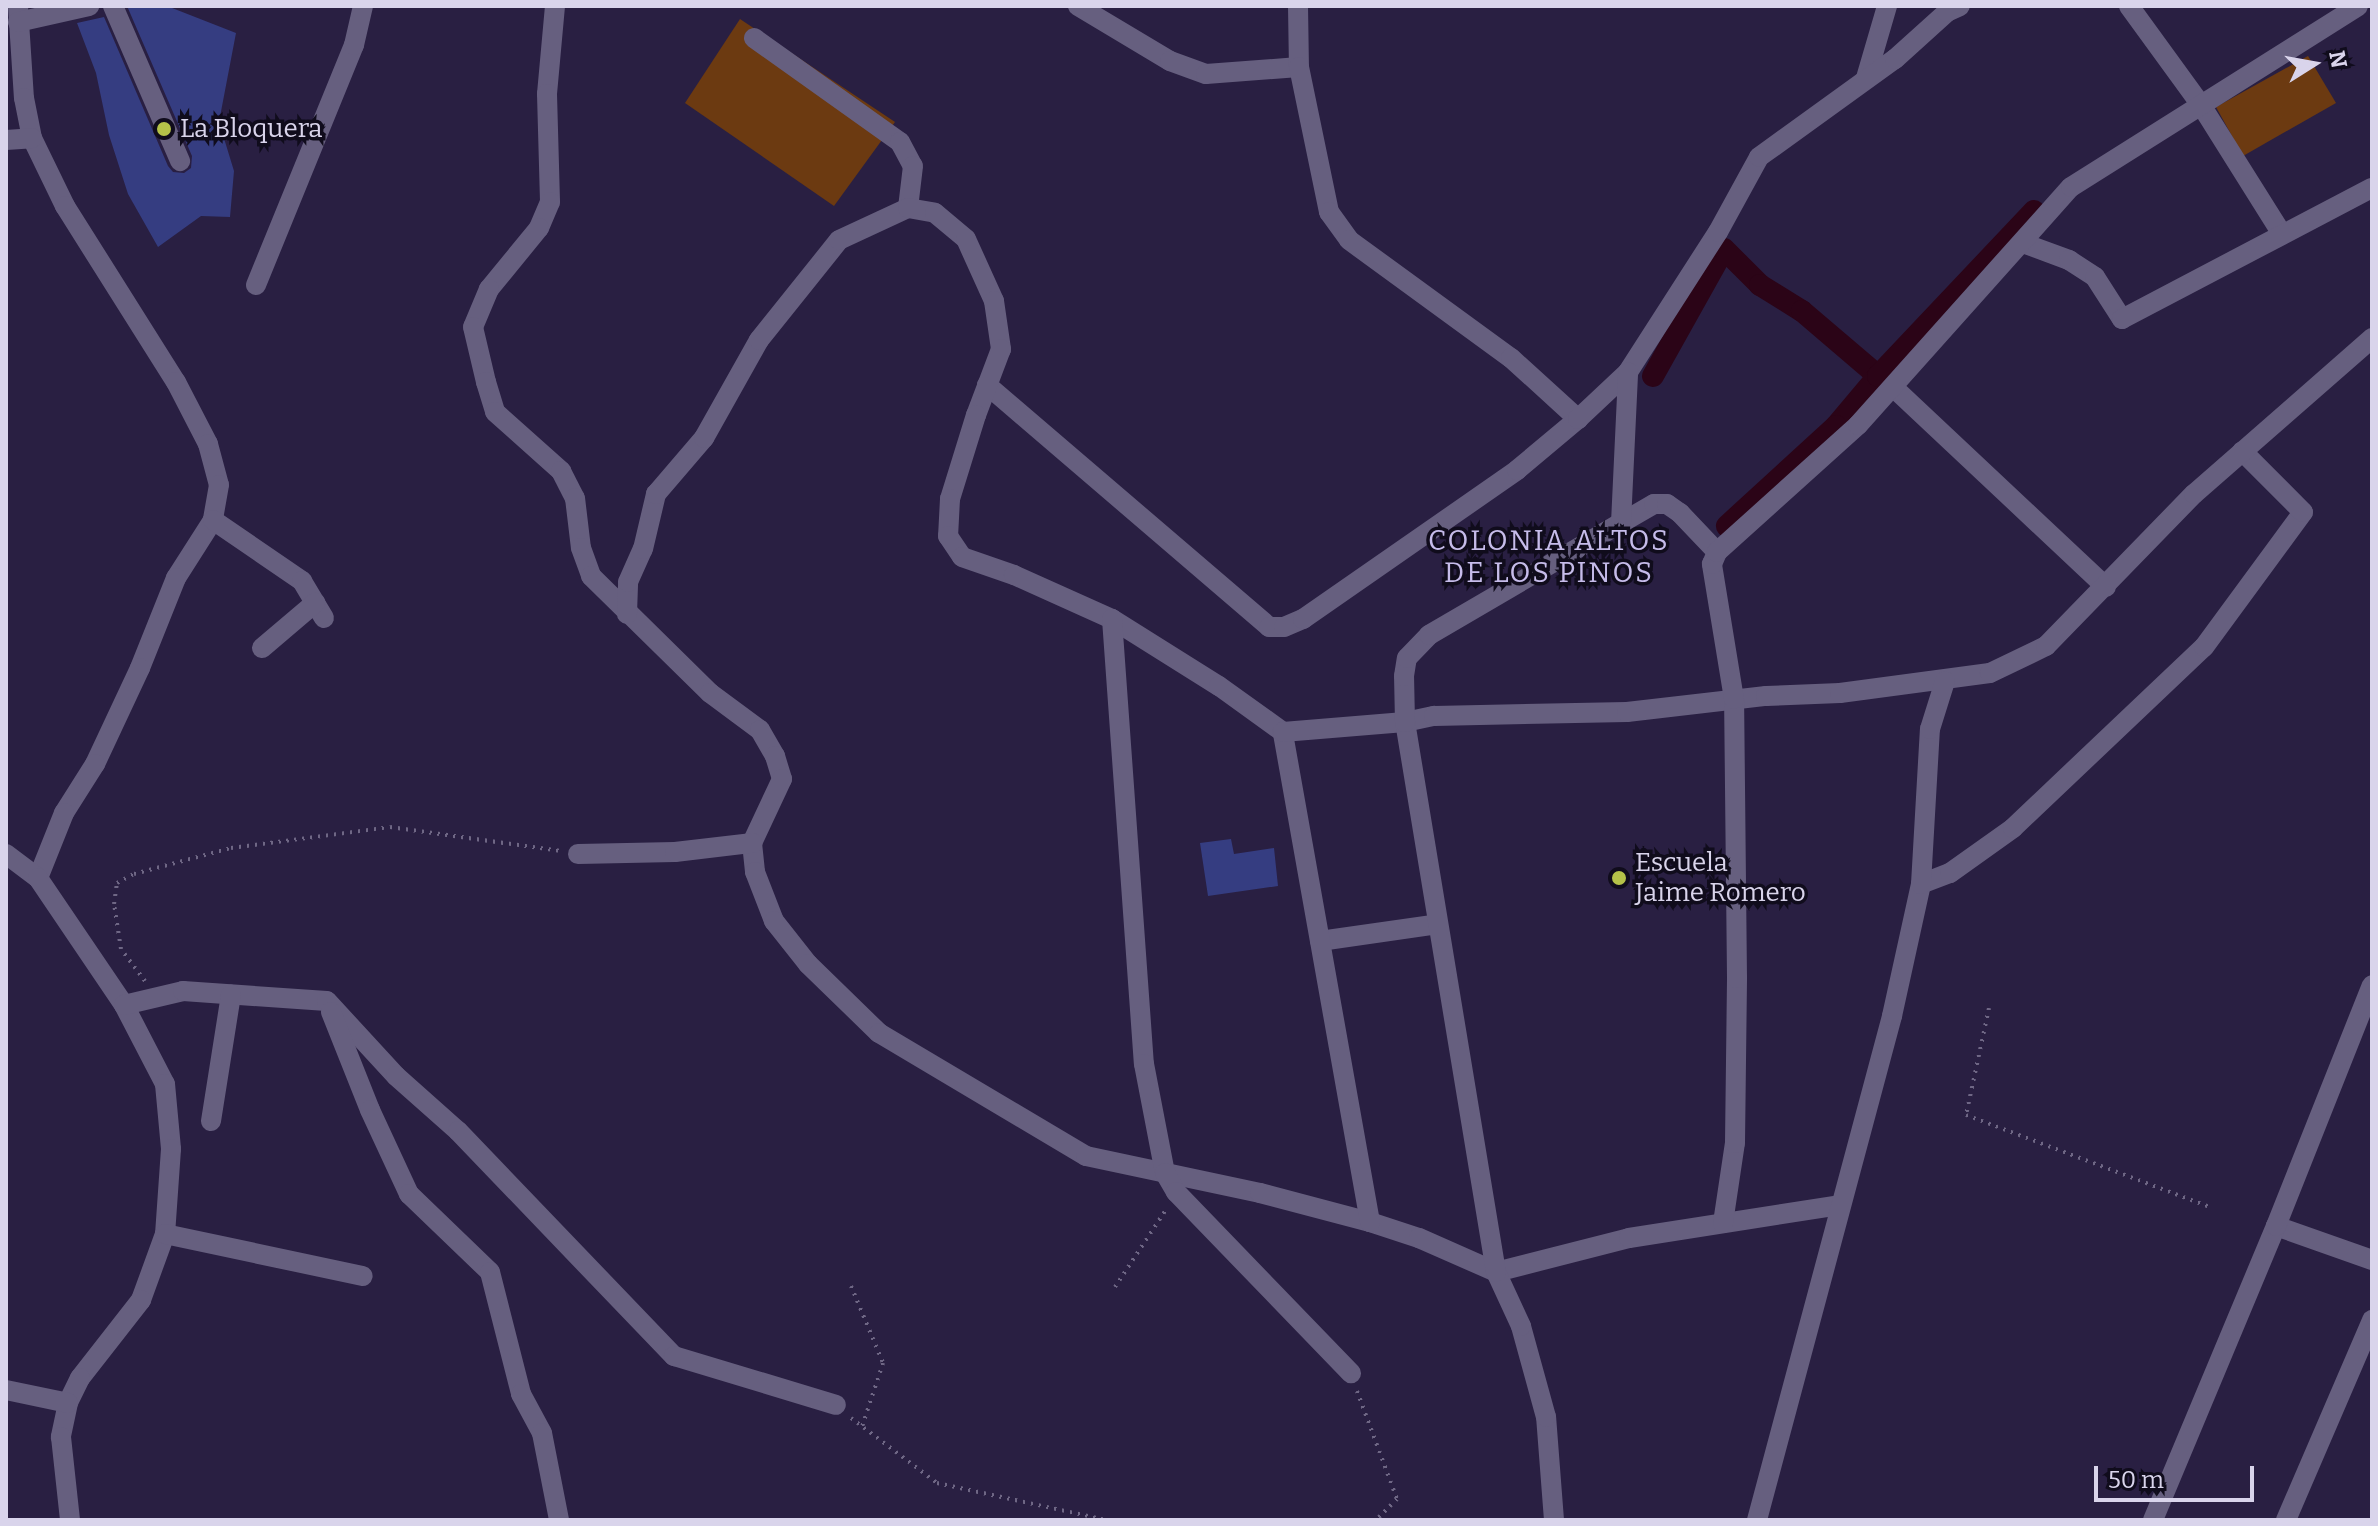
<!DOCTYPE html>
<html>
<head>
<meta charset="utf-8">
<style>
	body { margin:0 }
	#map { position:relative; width:2378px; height:1526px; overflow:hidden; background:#291f42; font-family:Bitter,serif }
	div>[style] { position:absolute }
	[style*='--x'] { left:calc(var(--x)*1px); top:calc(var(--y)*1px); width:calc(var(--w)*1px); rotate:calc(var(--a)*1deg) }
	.green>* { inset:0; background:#6c3a11 }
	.canal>* { height:22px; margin:-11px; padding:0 11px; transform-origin:11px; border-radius:11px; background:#2b0417 }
	.building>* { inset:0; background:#353d81 }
	.path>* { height:4px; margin-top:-2px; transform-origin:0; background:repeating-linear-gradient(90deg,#6f6785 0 2px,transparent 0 8px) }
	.minor>* { height:20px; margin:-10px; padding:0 10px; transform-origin:10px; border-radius:10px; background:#665f7f }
	.dots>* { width:22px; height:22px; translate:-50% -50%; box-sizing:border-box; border:4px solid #100c1c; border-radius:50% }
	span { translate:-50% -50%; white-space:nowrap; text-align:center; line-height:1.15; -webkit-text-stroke:7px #100c1c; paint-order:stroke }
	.poi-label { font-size:26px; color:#d9d4eb }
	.left { translate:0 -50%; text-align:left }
	.neighbourhood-label { font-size:28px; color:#c6bcea; letter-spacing:2px }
	.frame { position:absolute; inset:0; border:8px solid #d9d4eb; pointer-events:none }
	.north { position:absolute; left:2274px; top:24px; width:80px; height:80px; -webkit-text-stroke:6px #100c1c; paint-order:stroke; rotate:79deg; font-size:22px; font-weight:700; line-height:32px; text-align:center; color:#d9d4eb }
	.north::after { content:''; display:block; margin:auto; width:28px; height:36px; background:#d9d4eb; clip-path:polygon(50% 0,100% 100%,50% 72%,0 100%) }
	.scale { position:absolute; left:2094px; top:1466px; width:160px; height:36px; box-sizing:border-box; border:4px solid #d9d4eb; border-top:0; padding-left:10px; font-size:24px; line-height:28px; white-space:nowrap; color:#d9d4eb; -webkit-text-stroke:6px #100c1c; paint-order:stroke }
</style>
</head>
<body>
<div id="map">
	<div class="green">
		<div style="clip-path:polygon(740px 19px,895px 122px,834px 206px,685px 103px)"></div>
		<div style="clip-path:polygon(2308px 56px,2336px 103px,2243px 156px,2216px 107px)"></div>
	</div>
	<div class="canal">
		<div style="--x:1653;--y:376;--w:145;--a:-60.8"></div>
		<div style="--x:1724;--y:249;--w:51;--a:45"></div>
		<div style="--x:1760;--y:285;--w:49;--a:31.8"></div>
		<div style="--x:1802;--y:311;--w:100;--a:40.5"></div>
		<div style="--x:1878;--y:376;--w:65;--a:130"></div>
		<div style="--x:1836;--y:426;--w:148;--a:137.5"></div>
		<div style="--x:1887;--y:384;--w:12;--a:-138"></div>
		<div style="--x:1878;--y:376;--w:227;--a:-46.6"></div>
	</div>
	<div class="building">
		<div style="clip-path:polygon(127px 6px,167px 6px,236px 33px,219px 122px,234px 171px,230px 217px,201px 216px,158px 247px,128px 194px,109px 135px,96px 73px,77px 23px,104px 17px,168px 166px,173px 172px,184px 173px,191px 168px,192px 156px)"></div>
		<div style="clip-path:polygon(1231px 839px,1234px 854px,1274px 848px,1278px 886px,1208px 896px,1200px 843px)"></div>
	</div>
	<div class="path">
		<div style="--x:145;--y:981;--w:40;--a:-127"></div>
		<div style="--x:121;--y:949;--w:46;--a:-98.8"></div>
		<div style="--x:114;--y:904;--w:21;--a:-82"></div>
		<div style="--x:117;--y:883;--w:19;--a:-28"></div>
		<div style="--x:134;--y:874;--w:100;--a:-15"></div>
		<div style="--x:231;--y:848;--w:160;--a:-7.5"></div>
		<div style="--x:390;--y:827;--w:173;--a:8"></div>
		<div style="--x:1989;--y:1008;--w:109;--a:102.1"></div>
		<div style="--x:1966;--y:1115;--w:263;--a:20.7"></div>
		<div style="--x:851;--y:1286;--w:83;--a:67.4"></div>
		<div style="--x:883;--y:1363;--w:67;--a:108.2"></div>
		<div style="--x:1115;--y:1287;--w:95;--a:-56.6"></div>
		<div style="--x:1357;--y:1391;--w:115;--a:69.7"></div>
		<div style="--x:1397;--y:1499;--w:30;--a:135"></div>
		<div style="--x:851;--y:1418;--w:108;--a:37.1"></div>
		<div style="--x:937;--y:1483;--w:173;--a:12.3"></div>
	</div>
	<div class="minor">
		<div style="--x:18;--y:6;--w:92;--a:86.3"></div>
		<div style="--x:24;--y:98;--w:41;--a:78.7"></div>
		<div style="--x:32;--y:138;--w:76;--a:64.1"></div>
		<div style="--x:65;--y:206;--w:208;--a:57.8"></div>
		<div style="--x:176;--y:382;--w:70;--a:62.7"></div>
		<div style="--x:208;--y:444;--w:42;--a:75"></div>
		<div style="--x:219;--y:485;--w:36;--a:100"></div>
		<div style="--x:213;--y:520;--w:69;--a:122.5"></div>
		<div style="--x:176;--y:578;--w:97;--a:111.8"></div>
		<div style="--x:140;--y:668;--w:106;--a:115.1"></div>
		<div style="--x:95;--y:764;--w:58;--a:122.3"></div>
		<div style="--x:64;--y:813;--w:70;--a:111.8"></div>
		<div style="--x:113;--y:6;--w:169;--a:66.6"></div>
		<div style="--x:555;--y:6;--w:88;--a:95.2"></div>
		<div style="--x:547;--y:94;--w:108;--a:88.4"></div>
		<div style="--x:550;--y:202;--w:28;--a:113"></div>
		<div style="--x:539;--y:228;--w:79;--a:129.3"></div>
		<div style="--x:489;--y:289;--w:41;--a:112.8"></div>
		<div style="--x:473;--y:327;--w:57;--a:76.7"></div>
		<div style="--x:486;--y:382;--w:31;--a:73"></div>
		<div style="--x:495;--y:412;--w:89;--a:41.8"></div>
		<div style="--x:561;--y:471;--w:30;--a:63"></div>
		<div style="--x:575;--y:498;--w:50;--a:83.2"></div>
		<div style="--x:581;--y:548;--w:30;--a:70"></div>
		<div style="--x:591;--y:576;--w:167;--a:44.5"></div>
		<div style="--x:710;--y:693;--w:62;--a:36.5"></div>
		<div style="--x:760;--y:730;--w:30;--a:60"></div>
		<div style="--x:775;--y:756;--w:24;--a:73"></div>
		<div style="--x:782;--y:779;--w:71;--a:115.1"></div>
		<div style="--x:752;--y:843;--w:29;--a:84"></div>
		<div style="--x:755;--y:872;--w:53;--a:68.8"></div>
		<div style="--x:774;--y:921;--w:55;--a:51.7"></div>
		<div style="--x:808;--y:964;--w:99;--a:44.2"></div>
		<div style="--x:879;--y:1033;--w:241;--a:30.7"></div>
		<div style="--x:1086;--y:1156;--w:178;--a:12"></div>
		<div style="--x:1260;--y:1193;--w:114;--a:14.8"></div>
		<div style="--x:1370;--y:1222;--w:52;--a:18.1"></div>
		<div style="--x:1419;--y:1238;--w:84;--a:23.8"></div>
		<div style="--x:1496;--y:1272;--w:137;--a:-14.3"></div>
		<div style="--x:1629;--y:1238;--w:213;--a:-8.9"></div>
		<div style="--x:1078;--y:6;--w:107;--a:30.9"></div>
		<div style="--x:1170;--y:61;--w:38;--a:20"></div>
		<div style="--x:1206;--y:74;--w:93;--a:-4.3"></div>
		<div style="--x:1298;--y:6;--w:61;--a:89.1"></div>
		<div style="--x:1299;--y:67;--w:148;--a:78.3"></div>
		<div style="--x:1329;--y:212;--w:34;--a:54"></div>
		<div style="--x:1349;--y:240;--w:200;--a:36.1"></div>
		<div style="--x:1511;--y:358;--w:91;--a:42.3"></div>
		<div style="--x:2129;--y:6;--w:122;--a:54"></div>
		<div style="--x:2201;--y:105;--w:152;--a:57.9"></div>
		<div style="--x:18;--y:22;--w:73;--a:-12.7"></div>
		<div style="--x:754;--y:38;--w:179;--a:35.5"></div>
		<div style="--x:900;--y:142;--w:27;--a:62"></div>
		<div style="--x:913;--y:166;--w:42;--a:96.8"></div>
		<div style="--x:1866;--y:78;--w:75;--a:-73.7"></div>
		<div style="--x:6;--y:140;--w:26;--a:-4"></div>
		<div style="--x:2023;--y:243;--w:49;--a:20.3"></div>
		<div style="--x:2069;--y:260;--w:31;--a:33"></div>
		<div style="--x:2095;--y:277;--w:50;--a:57.3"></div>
		<div style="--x:2122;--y:319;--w:282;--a:-27.7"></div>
		<div style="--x:256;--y:285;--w:259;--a:-67.8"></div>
		<div style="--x:354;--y:45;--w:40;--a:-77"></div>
		<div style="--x:987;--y:385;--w:372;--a:40.6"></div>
		<div style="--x:1269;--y:627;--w:15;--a:0"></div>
		<div style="--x:1284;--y:627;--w:21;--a:-23"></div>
		<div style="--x:1303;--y:619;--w:261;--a:-34.8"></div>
		<div style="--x:1517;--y:470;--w:80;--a:-39.9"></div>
		<div style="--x:1578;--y:419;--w:69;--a:-43.2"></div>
		<div style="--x:1628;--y:372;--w:166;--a:-57.3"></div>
		<div style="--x:1718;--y:232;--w:85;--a:-61.3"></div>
		<div style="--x:1759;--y:157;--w:168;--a:-35.8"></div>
		<div style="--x:1895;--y:59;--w:70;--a:-42.1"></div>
		<div style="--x:1947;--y:12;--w:14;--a:-25"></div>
		<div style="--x:1893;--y:387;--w:292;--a:43.2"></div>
		<div style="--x:213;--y:520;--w:108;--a:34.4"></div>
		<div style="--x:302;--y:581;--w:43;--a:59.3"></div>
		<div style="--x:1621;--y:523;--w:38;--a:-30"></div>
		<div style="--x:1654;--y:504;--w:13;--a:0"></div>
		<div style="--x:1667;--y:504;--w:16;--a:35"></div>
		<div style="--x:1680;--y:513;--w:54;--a:46.5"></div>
		<div style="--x:627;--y:614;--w:32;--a:-88"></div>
		<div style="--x:628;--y:582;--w:36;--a:-66"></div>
		<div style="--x:643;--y:549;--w:57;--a:-76.7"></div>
		<div style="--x:656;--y:494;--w:74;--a:-49.4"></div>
		<div style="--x:704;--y:438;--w:112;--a:-60.7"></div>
		<div style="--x:759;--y:340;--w:128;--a:-51.3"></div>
		<div style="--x:839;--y:240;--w:76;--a:-24.9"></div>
		<div style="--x:908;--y:208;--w:27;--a:10"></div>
		<div style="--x:935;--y:213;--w:40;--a:40"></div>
		<div style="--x:966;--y:239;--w:68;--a:65.7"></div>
		<div style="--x:994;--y:301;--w:49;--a:81.7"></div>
		<div style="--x:1001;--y:349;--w:71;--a:110.7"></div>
		<div style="--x:976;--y:415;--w:88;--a:107.2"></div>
		<div style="--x:950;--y:499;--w:37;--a:93"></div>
		<div style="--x:948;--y:536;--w:25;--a:56"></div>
		<div style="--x:962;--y:557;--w:55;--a:19.1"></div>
		<div style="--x:1014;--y:575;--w:107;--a:24.2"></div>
		<div style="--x:1112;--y:619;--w:126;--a:32.1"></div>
		<div style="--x:1219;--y:686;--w:79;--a:35.7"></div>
		<div style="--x:1112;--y:619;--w:446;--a:85.9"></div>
		<div style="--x:1144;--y:1064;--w:111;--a:79.1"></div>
		<div style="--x:1165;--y:1173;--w:22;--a:60"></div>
		<div style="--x:1176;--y:1192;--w:252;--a:46"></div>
		<div style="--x:262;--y:648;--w:70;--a:-40.3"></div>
		<div style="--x:6;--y:854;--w:40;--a:37"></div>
		<div style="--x:38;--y:878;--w:153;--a:55.9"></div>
		<div style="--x:124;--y:1005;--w:89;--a:62.6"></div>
		<div style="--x:165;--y:1084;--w:65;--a:84.7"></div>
		<div style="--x:171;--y:1149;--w:85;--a:94"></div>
		<div style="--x:165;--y:1234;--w:70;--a:110"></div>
		<div style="--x:141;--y:1300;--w:99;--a:128"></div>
		<div style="--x:80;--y:1378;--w:28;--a:116"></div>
		<div style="--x:68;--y:1403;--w:35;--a:102"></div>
		<div style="--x:61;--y:1437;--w:83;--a:83.8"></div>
		<div style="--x:578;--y:854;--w:97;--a:-1.2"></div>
		<div style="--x:675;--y:852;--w:78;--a:-6.7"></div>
		<div style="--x:1921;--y:884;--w:31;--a:-21"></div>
		<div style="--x:1950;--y:873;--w:77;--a:-35.5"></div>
		<div style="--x:2013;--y:828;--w:263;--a:-43.5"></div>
		<div style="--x:2204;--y:647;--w:167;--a:-53.7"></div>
		<div style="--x:2303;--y:512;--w:86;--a:-135"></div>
		<div style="--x:1320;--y:941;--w:119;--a:-8.2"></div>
		<div style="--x:124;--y:1005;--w:61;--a:-13.3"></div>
		<div style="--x:183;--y:991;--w:144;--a:4"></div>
		<div style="--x:327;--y:1001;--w:102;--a:47.4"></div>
		<div style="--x:396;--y:1076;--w:83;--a:41.6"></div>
		<div style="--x:458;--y:1131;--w:312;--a:46.2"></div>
		<div style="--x:674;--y:1356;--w:169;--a:16.8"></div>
		<div style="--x:331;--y:1012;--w:105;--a:68.3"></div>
		<div style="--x:370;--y:1110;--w:93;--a:65.1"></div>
		<div style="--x:409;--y:1194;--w:112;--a:43.9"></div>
		<div style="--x:490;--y:1272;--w:126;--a:75.7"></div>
		<div style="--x:521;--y:1394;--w:44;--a:61.7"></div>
		<div style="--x:542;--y:1433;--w:89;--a:78.9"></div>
		<div style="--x:211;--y:1121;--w:128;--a:-81"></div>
		<div style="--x:1370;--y:1222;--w:498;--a:-100.1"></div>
		<div style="--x:1283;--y:732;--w:122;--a:-4.7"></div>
		<div style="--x:1405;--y:722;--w:30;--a:-12"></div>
		<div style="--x:1434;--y:716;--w:193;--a:-1.2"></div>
		<div style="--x:1627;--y:712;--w:140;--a:-6.6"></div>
		<div style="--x:1766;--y:696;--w:74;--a:-2.3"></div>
		<div style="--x:1840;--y:693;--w:151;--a:-7.6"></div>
		<div style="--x:1990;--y:673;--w:62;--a:-25.7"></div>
		<div style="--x:2046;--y:646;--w:212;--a:-45.8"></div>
		<div style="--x:2194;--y:494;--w:237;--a:-41.2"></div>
		<div style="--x:1723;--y:1223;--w:81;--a:-81.5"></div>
		<div style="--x:1735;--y:1143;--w:165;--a:-89.3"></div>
		<div style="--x:1737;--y:978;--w:279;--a:-90.6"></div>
		<div style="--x:1734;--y:699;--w:137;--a:-99.3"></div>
		<div style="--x:1712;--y:564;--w:13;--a:-67"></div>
		<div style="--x:1717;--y:552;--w:190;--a:-42"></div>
		<div style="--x:1858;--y:425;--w:319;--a:-48.2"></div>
		<div style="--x:2071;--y:187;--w:339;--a:-32.2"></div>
		<div style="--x:2276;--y:1226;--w:102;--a:19.5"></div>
		<div style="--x:165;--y:1234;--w:202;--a:12"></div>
		<div style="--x:6;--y:1390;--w:63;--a:11.8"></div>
		<div style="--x:1554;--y:1520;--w:103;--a:-94.4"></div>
		<div style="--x:1546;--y:1417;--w:94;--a:-105.4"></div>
		<div style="--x:1521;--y:1326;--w:60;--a:-114.8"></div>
		<div style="--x:1496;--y:1272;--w:557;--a:-99.39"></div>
		<div style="--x:1405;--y:722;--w:46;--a:-91.2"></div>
		<div style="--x:1404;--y:676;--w:18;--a:-81"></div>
		<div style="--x:1407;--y:658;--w:32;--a:-46"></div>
		<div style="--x:1429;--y:635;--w:222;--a:-30.3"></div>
		<div style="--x:1621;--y:523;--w:151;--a:-87.3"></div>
		<div style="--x:1757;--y:1520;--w:522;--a:-75"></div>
		<div style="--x:1892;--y:1016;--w:135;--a:-77.6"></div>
		<div style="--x:1921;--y:884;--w:155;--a:-86.7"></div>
		<div style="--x:1930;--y:729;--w:50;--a:-72.6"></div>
		<div style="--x:2153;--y:1520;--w:319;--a:-67.3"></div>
		<div style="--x:2276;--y:1226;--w:259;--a:-68.3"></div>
		<div style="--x:2286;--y:1520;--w:218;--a:-66.7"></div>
	</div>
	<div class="dots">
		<div style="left:164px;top:129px;background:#b5c249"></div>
		<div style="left:1619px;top:878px;background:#b5c249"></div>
	</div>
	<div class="poi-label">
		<span class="left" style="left:180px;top:129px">La Bloquera</span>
		<span class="left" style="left:1635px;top:878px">Escuela<br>Jaime Romero</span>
	</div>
	<div class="neighbourhood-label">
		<span style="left:1549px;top:557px">COLONIA ALTOS<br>DE LOS PINOS</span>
	</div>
	<div class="frame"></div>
	<div class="north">N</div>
	<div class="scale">50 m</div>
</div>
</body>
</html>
